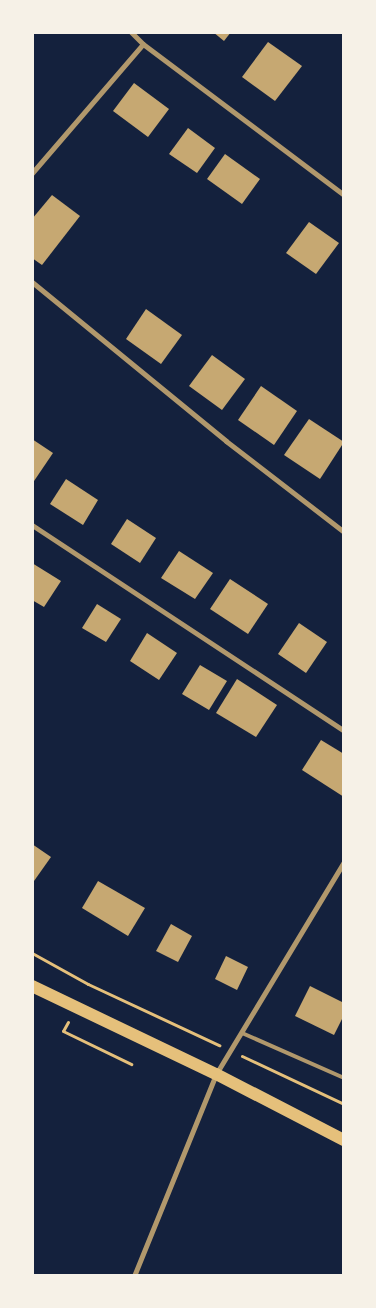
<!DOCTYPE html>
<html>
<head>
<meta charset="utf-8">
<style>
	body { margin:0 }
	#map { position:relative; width:376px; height:1308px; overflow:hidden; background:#14213d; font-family:"Open Sans",sans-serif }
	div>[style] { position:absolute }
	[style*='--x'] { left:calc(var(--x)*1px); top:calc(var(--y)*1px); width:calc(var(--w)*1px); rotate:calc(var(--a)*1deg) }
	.building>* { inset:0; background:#c6a872 }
	.path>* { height:3px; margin:-1.5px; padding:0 1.5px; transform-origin:1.5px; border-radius:1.5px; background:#e5c07b }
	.service>* { height:4px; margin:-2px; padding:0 2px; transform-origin:2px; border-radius:2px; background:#b1986c }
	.minor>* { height:5px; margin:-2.5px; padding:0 2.5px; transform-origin:2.5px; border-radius:2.5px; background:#b1986c }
	.primary>* { height:12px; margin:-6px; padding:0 6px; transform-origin:6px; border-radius:6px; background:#e5c07b }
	span { translate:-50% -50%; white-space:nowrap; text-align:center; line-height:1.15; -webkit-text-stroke:4.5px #f6f1e7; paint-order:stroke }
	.frame { position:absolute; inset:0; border:34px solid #f6f1e7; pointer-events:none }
</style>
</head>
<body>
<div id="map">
	<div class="building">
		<div style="clip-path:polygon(213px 32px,231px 32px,224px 41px)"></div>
		<div style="clip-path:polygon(268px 42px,302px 66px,275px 101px,242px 77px)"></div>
		<div style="clip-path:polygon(134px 83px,169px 109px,148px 137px,113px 111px)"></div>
		<div style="clip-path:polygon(188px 128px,215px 148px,197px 173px,169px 154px)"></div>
		<div style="clip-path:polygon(225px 154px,260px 179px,242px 204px,207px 179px)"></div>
		<div style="clip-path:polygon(52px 195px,80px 216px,42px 265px,32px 258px,32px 219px)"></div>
		<div style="clip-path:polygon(309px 222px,339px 243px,316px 274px,286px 253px)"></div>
		<div style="clip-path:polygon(146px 309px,182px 335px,161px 364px,126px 339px)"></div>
		<div style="clip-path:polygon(212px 355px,245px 379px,222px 410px,189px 386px)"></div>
		<div style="clip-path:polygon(261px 386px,297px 411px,274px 445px,238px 420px)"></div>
		<div style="clip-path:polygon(309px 419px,344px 442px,320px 479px,284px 455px)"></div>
		<div style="clip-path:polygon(32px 439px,53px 453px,32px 484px)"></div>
		<div style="clip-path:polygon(66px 479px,98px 500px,83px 525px,50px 504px)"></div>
		<div style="clip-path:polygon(127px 519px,156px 538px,140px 563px,111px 544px)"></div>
		<div style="clip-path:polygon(179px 551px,213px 573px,195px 599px,161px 578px)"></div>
		<div style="clip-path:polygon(32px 563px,61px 581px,44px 607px,32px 600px)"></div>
		<div style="clip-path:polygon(230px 579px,268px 604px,248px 634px,210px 609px)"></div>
		<div style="clip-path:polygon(97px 604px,121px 619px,106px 642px,82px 628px)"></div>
		<div style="clip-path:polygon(299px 623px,327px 642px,306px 673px,278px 654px)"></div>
		<div style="clip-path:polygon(147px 633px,177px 653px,159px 680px,130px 661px)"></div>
		<div style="clip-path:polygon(200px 665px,227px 681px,209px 710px,182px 694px)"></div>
		<div style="clip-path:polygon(237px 679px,277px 705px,256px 737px,216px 713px)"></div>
		<div style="clip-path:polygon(321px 740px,344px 754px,344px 797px,302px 770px)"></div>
		<div style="clip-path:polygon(32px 844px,51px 857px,34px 881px,32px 880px)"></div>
		<div style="clip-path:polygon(98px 881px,145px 908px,128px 936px,82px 908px)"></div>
		<div style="clip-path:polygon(171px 924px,192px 936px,178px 962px,156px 951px)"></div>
		<div style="clip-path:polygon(226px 956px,248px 967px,237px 990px,215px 979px)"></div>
		<div style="clip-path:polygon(310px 986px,344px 1003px,344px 1015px,334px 1035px,295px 1016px)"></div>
	</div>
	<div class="path">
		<div style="--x:32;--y:953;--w:64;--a:29"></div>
		<div style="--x:88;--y:984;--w:145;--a:25"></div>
		<div style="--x:68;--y:1022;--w:10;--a:119"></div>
		<div style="--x:63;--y:1031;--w:76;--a:25.9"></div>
		<div style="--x:242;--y:1056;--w:113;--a:25.2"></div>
	</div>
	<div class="service">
		<div style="--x:242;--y:1033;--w:111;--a:23.8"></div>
	</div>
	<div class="minor">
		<div style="--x:131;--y:32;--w:17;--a:45"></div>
		<div style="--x:143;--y:44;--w:251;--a:36.9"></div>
		<div style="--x:32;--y:173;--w:170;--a:-49.3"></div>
		<div style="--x:32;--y:282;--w:251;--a:39.3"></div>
		<div style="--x:226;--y:441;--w:149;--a:37.6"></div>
		<div style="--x:32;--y:525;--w:374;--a:33.4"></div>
		<div style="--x:134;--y:1276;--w:218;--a:-67.9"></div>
		<div style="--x:216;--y:1074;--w:248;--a:-58.9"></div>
	</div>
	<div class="primary">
		<div style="--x:32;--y:986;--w:204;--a:25.6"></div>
		<div style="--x:216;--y:1074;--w:144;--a:27.3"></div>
	</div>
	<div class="frame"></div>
</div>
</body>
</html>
